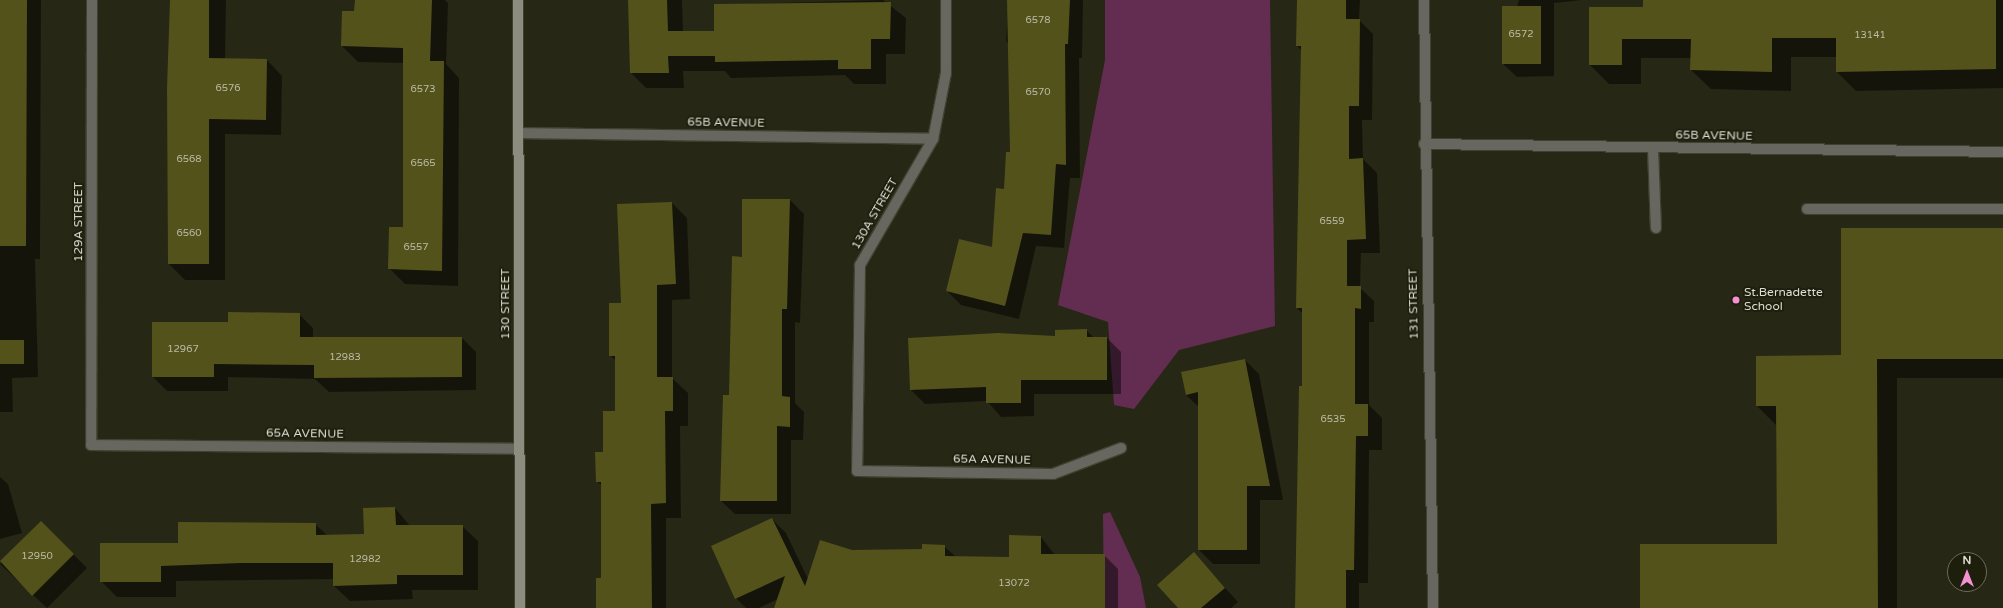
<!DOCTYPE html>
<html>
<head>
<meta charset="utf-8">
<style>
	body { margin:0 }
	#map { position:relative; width:2003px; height:608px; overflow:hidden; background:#272716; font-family:"Varela Round",sans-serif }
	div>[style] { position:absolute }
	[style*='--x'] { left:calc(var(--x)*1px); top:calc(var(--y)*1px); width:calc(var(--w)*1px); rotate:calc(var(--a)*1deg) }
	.green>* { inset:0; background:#632d52 }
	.shadow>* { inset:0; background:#0007 }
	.building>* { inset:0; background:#53521b }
	.roads { filter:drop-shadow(1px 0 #414131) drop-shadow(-1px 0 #414131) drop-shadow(0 1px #414131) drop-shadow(0 -1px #414131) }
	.lane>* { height:10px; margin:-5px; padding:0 5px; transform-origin:5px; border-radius:5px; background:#67675f }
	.street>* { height:10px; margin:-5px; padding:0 5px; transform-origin:5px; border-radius:5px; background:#67675f }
	.secondary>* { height:10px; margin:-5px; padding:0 5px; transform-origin:5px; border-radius:5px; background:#8c8c7f }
	.dots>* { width:11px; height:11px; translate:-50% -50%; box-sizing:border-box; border:2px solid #1e1e0d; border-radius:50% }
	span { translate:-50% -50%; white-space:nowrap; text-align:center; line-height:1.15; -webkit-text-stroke:4px #1e1e0d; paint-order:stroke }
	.number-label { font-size:10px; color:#bbbba6 }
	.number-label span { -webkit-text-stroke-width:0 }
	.street-label { font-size:12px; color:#deded4 }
	.poi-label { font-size:12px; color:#deded4 }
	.left { translate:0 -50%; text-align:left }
	.north { position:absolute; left:1947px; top:552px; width:40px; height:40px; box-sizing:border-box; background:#1e1e0d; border:1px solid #6b6b5d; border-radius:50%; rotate:0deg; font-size:11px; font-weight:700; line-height:16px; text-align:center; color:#deded4 }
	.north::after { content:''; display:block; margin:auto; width:14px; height:18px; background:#f591d3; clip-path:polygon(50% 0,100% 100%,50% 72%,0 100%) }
</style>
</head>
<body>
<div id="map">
	<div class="green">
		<div style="clip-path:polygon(1105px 0,1270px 0,1275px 326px,1179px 350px,1134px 409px,1114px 405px,1108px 322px,1058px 305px,1105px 60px)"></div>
		<div style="clip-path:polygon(1110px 512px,1140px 577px,1146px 608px,1104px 608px,1103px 514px)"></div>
	</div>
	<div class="shadow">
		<div style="clip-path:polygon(0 0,41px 0,40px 259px,35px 259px,38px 377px,12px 378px,13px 412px,0 412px)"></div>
		<div style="clip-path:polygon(171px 0,226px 0,225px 59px,267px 60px,282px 76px,281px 135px,225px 134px,225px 280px,185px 280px,169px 264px)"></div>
		<div style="clip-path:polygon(356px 0,445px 0,448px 3px,446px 64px,459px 78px,458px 286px,405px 284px,389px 268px,404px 228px,404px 63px,358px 62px,342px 46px,355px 12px)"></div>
		<div style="clip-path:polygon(629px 0,682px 0,683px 32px,715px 32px,715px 5px,883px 0,906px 18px,905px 54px,886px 54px,886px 84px,854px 84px,845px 75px,731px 78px,725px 71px,683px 71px,684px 88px,646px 88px,631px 73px)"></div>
		<div style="clip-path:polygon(1009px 0,1083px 0,1082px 58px,1079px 58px,1080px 178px,1070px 178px,1064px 248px,1036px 246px,1019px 319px,961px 305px,947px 291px,993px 248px,1005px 190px,1011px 153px,1011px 47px,1006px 41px)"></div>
		<div style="clip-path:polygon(1298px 0,1360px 0,1359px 20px,1373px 34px,1372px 120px,1362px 120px,1363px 159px,1377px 173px,1380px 253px,1361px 253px,1360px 288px,1374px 301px,1374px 322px,1369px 322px,1369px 405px,1382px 418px,1382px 450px,1369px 450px,1368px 583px,1359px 583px,1359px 608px,1297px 608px,1303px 387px,1303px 314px,1297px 308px,1302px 51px,1297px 46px)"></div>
		<div style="clip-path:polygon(1519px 0,1582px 0,1554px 3px,1554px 76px,1517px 77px,1503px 64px)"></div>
		<div style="clip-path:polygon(1644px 0,2003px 0,2003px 88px,1856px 91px,1837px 72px,1837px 57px,1791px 57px,1791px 91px,1711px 89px,1691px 70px,1692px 58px,1641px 58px,1641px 84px,1609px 84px,1590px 65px,1644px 8px)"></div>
		<div style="clip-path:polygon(790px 200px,804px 214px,800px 323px,795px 322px,795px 403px,804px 412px,803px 440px,791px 440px,791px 514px,735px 514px,721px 501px,743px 258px)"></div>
		<div style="clip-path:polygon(672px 203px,687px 218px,690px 299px,672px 300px,672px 378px,688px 393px,688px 426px,680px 426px,681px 518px,666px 518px,666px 608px,597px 608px,602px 579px,602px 486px,597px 481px,616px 412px,616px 361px,610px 355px,622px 304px)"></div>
		<div style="clip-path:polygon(2003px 229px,2003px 378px,1897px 378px,1897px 608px,1641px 608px,1778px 545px,1776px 425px,1757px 406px,1842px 356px)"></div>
		<div style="clip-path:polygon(299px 314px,313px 328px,313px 338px,462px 338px,476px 352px,476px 390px,329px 392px,315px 379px,228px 377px,228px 391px,167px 391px,153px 377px,153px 323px,229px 323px)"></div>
		<div style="clip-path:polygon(1086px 330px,1094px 338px,1107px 338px,1121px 352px,1121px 394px,1034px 394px,1034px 416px,1001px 417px,987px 401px,925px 404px,911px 390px)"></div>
		<div style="clip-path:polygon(1245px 360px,1259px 374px,1283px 500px,1260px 500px,1260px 564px,1213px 564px,1199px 550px,1199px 407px,1186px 395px)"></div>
		<div style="clip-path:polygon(0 477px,8px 484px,22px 533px,0 539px)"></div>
		<div style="clip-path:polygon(395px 508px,410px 526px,462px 526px,478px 541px,478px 590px,412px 590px,413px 599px,350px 601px,334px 586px,334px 579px,176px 581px,176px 597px,117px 597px,101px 581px,179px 544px,315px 524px,328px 536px,365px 535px)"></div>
		<div style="clip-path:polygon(772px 519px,786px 533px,808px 579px,852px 551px,923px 550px,944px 546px,956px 557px,1010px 558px,1041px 537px,1055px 555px,1104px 555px,1118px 569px,1118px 608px,780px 608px,778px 599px,759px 608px,746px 608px,736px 598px)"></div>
		<div style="clip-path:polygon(41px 522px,87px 568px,47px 608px,0 564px)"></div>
		<div style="clip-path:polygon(1194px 554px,1238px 602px,1231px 608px,1179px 608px)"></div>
	</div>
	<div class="building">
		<div style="clip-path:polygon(0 0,27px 0,26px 246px,0 246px)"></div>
		<div style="clip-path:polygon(170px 0,209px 0,209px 58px,267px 59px,266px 120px,209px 119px,209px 264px,168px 264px,167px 88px)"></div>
		<div style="clip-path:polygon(355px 0,432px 0,430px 61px,444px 61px,442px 271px,388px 269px,389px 227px,403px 227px,403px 48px,341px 46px,342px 11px,354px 11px)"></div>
		<div style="clip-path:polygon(628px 0,667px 0,668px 31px,714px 31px,714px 4px,891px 2px,890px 39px,871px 39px,871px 69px,838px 69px,838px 60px,715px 62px,715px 56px,668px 56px,669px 73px,630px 73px)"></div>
		<div style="clip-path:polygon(1007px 0,1070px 0,1068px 44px,1065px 44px,1066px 165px,1056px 164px,1051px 235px,1023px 233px,1005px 306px,946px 291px,959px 239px,992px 247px,996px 188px,1004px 189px,1006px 152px,1010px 152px)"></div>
		<div style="clip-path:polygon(1297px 0,1346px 0,1346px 19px,1360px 19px,1359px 106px,1349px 106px,1349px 159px,1363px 158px,1366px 239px,1347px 240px,1347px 286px,1361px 286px,1361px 309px,1355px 308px,1355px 404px,1368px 404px,1368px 436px,1356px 436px,1354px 570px,1346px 570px,1346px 608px,1295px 608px,1299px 386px,1302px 386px,1302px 308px,1296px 308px,1301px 46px,1296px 46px)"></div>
		<div style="clip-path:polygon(1643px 0,1996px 0,1996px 69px,1836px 72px,1836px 38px,1772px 38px,1772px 72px,1690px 70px,1691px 39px,1622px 39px,1622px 65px,1589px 65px,1589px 7px,1643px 7px)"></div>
		<div style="clip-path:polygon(1502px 6px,1541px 6px,1541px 64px,1502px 64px)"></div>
		<div style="clip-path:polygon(742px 199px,790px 199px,787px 309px,782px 309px,782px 396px,790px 397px,790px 427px,777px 426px,777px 501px,720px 501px,723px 395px,729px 395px,732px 256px,742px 257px)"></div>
		<div style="clip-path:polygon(672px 202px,676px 284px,657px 285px,657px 377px,673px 377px,673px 411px,665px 411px,666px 503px,651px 504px,652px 608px,596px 608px,596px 578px,601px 578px,601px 482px,596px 482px,595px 452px,603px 452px,603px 411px,615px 411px,615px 356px,609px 356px,609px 303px,621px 303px,617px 204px)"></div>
		<div style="clip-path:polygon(1841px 228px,2003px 228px,2003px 359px,1877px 359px,1878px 608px,1640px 608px,1640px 544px,1777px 544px,1776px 406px,1756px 406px,1756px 356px,1841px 355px)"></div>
		<div style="clip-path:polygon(228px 312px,300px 313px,300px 337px,462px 337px,462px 377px,314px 378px,314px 365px,214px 364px,214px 377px,152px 377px,152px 322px,228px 322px)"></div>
		<div style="clip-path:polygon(1087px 329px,1087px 337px,1107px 337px,1107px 380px,1021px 380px,1021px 403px,986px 403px,986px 387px,910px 390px,908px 338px,998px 333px,1055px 336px,1055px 330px)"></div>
		<div style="clip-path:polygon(0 340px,24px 340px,24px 364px,0 364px)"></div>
		<div style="clip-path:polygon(1245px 359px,1270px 486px,1247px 486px,1247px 550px,1198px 550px,1198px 392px,1186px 395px,1181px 372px)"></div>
		<div style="clip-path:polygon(395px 507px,396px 525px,463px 525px,463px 575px,397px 575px,397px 584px,333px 586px,333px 563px,241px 563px,161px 566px,161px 582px,100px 582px,100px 543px,178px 543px,178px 522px,316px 523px,316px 535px,364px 534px,363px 508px)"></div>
		<div style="clip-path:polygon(772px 518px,805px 586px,820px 540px,852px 550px,922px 549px,922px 544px,945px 545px,945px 556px,1009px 557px,1009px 535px,1041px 536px,1041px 554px,1105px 554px,1105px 608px,774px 608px,785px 576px,735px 599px,711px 546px)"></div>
		<div style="clip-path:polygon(41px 521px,74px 554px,32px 596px,0 561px)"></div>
		<div style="clip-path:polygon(1194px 552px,1225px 588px,1201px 608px,1178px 608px,1157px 585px)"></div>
	</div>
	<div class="roads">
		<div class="lane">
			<div style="--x:1653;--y:148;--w:80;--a:87.9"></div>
			<div style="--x:1807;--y:209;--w:196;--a:0"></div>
		</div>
		<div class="street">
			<div style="--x:92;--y:0;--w:445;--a:90.1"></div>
			<div style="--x:91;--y:445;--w:428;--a:0.5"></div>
			<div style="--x:946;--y:0;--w:73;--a:90"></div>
			<div style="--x:946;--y:73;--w:67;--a:101.1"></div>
			<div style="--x:933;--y:139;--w:146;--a:120.1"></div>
			<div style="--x:860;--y:265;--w:206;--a:90.8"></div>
			<div style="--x:857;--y:471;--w:196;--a:0.9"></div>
			<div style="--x:1053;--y:474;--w:73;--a:-20.9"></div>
			<div style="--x:1424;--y:0;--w:608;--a:89.15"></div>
			<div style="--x:519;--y:133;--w:414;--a:0.8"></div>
			<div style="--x:1424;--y:144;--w:579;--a:0.79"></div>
		</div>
		<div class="secondary">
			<div style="--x:518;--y:0;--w:608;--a:89.81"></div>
		</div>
	</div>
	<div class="dots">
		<div style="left:1736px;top:300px;background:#f591d3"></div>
	</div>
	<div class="number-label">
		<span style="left:1038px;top:21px">6578</span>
		<span style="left:1521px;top:35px">6572</span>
		<span style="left:1870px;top:36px">13141</span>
		<span style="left:228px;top:89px">6576</span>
		<span style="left:423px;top:90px">6573</span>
		<span style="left:1038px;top:93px">6570</span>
		<span style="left:189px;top:160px">6568</span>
		<span style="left:423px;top:164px">6565</span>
		<span style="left:1332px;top:222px">6559</span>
		<span style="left:189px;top:234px">6560</span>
		<span style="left:416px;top:248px">6557</span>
		<span style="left:183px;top:350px">12967</span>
		<span style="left:345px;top:358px">12983</span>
		<span style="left:1333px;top:420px">6535</span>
		<span style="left:37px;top:557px">12950</span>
		<span style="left:365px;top:560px">12982</span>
		<span style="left:1014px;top:584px">13072</span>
	</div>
	<div class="street-label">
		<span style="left:726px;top:123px;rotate:1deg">65B AVENUE</span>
		<span style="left:1714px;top:136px;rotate:1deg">65B AVENUE</span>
		<span style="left:875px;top:214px;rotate:-60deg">130A STREET</span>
		<span style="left:79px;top:222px;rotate:-90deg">129A STREET</span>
		<span style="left:506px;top:304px;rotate:-90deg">130 STREET</span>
		<span style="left:1414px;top:304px;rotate:-91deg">131 STREET</span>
		<span style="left:305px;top:434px;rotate:1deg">65A AVENUE</span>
		<span style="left:992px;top:460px;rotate:1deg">65A AVENUE</span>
	</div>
	<div class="poi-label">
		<span class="left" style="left:1744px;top:300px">St.Bernadette<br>School</span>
	</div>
	<div class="north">N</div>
</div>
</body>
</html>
